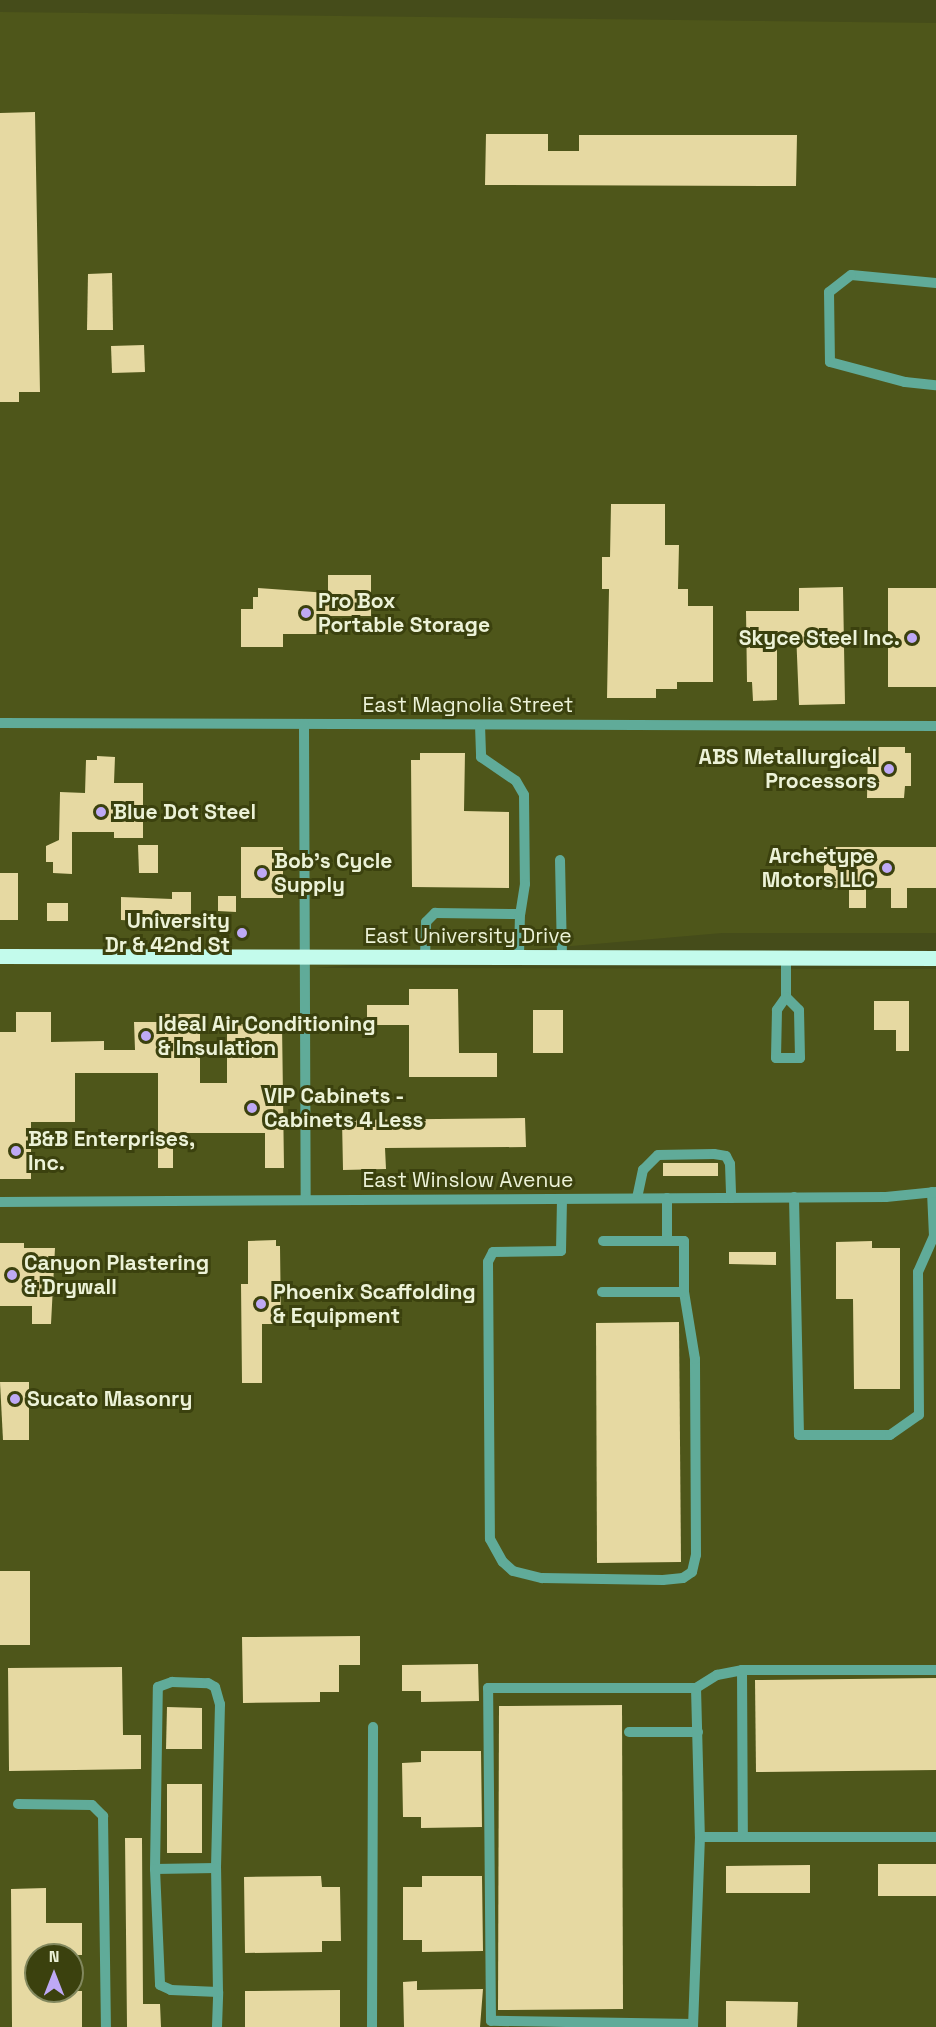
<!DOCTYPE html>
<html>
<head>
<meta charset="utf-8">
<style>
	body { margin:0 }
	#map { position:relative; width:936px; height:2027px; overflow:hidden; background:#454c1a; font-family:"Space Grotesk",sans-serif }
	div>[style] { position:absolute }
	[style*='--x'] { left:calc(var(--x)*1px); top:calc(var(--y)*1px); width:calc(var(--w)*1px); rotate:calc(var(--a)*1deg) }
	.built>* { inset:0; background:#4e561a }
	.building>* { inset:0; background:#e6d9a2 }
	.minor>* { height:10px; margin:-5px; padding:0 5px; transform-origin:5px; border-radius:5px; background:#60ab99 }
	.major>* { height:15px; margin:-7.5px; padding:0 7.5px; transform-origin:7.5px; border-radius:7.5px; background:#c3fbec }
	.dots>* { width:16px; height:16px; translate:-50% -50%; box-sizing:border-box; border:3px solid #3b410e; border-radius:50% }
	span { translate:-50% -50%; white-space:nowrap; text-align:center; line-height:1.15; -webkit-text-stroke:6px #3b410e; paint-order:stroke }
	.poi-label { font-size:21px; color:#ecf2d7; font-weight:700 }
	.left { translate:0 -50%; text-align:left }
	.right { translate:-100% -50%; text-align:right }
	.street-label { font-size:21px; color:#ecf2d7 }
	.north { position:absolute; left:24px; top:1943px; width:60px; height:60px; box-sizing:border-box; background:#3b410e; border:2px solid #82885e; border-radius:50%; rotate:0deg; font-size:16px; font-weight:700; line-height:24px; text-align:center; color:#ecf2d7 }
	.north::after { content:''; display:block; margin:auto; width:21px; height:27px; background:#bea9f5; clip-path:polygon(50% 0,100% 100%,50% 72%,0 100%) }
</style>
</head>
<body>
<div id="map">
	<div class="built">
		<div style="clip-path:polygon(evenodd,0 12px,936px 23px,936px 933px,722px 933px,316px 968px,936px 969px,936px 2027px,0 2027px,0 12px,36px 1955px,72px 1955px,72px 1991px,36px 1991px,36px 1955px)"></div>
	</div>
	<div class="building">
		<div style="clip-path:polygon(35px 112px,40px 392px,19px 392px,19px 402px,0 402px,0 113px)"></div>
		<div style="clip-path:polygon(486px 134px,548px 134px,548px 151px,579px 151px,579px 135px,797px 135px,796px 186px,485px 185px)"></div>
		<div style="clip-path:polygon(112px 273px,113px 330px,87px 330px,88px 274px)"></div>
		<div style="clip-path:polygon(144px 345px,145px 372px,112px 373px,111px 346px)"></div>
		<div style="clip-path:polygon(611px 504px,665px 504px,665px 545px,679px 545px,678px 589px,688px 589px,688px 606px,713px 606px,713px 682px,677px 682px,677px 689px,656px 689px,656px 698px,607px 698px,609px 589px,602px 589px,602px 557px,610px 557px)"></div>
		<div style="clip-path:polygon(328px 575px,371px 575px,371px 616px,328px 616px,328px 634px,283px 634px,283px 647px,241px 647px,241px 609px,253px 609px,253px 597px,258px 597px,258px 588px,328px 593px)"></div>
		<div style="clip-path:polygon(843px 587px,845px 704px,799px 705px,796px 632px,777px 633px,777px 700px,753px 701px,752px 682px,747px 682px,746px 611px,799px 611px,799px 588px)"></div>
		<div style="clip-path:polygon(888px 588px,936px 588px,936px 687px,888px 687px)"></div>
		<div style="clip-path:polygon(868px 747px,905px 747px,905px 753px,911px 753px,911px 786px,905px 786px,904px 798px,867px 798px)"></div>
		<div style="clip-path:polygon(420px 753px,465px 753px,464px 811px,509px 812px,509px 888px,412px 887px,411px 760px,420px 760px)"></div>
		<div style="clip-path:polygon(97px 756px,115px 757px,114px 783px,143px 783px,143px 838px,114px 838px,114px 832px,72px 832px,72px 874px,53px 873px,53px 862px,46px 862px,46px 846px,59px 840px,60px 792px,85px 793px,86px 760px,97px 760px)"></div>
		<div style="clip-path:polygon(138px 845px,158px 845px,158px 873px,139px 873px)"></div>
		<div style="clip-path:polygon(241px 847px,283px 847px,283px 898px,241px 898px)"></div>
		<div style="clip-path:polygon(824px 847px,936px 847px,936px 888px,907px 888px,907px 908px,891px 908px,891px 888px,866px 888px,866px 908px,849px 908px,849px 888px,824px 888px)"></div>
		<div style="clip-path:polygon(0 873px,18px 873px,18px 920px,0 920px)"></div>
		<div style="clip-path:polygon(172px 892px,191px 892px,191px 915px,140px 915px,140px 921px,121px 920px,121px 897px,172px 899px)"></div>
		<div style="clip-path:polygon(218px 896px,236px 896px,236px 912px,218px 911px)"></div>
		<div style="clip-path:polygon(47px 903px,68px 903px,68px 921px,47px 921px)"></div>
		<div style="clip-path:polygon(409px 989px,458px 989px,459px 1053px,497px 1053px,497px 1077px,409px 1077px,409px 1025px,367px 1025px,367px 1005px,409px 1005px)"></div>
		<div style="clip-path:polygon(874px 1001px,909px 1001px,909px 1051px,896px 1051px,896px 1030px,874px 1030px)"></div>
		<div style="clip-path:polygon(533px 1010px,563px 1010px,563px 1053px,533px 1053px)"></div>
		<div style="clip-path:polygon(16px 1012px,51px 1012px,51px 1042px,104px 1041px,104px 1050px,135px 1050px,134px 1022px,158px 1022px,158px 1014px,200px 1014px,200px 1083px,227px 1083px,227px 1024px,282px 1024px,284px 1168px,265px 1168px,265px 1133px,173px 1133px,173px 1168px,158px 1168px,158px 1073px,75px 1073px,75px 1122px,31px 1122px,31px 1179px,0 1179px,0 1032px,16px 1032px)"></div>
		<div style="clip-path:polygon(525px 1118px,526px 1147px,385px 1148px,386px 1169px,343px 1170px,342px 1120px)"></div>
		<div style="clip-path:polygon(663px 1163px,718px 1163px,718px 1176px,663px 1176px)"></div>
		<div style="clip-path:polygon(276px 1240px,276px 1246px,280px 1246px,281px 1324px,262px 1324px,262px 1383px,242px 1383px,241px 1284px,248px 1284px,248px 1241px)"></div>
		<div style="clip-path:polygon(872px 1241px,872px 1248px,900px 1248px,900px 1389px,854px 1389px,853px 1299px,836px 1299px,836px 1242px)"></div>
		<div style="clip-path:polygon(0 1243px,24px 1243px,24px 1248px,55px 1248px,51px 1324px,32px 1324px,32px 1306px,0 1306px)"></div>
		<div style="clip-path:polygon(729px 1252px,776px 1252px,776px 1265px,729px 1264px)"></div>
		<div style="clip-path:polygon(679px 1322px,681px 1562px,597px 1563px,596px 1323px)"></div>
		<div style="clip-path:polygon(0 1382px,29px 1382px,29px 1440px,3px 1440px)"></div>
		<div style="clip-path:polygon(0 1571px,30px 1571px,30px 1645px,0 1645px)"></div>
		<div style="clip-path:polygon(360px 1636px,360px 1665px,339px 1665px,339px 1692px,320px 1692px,320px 1702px,243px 1703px,242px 1637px)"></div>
		<div style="clip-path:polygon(478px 1664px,479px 1701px,421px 1702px,421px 1691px,402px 1691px,402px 1665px)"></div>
		<div style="clip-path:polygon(122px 1667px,123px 1735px,141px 1735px,141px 1769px,9px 1771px,8px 1668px)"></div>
		<div style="clip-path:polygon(936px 1678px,936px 1770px,756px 1772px,755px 1680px)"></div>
		<div style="clip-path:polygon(622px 1705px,623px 2009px,498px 2010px,499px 1706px)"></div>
		<div style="clip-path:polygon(167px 1707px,202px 1708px,202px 1749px,166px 1749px)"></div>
		<div style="clip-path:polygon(421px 1751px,481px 1751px,482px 1827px,421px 1828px,421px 1817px,403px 1817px,402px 1763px,421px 1762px)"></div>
		<div style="clip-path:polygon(167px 1784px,202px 1784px,202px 1853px,167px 1853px)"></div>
		<div style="clip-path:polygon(125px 1838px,142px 1838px,143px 2004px,160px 2004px,161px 2027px,127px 2027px)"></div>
		<div style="clip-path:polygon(878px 1864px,936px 1864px,936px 1896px,878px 1896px)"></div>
		<div style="clip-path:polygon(810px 1865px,810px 1893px,726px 1893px,726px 1866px)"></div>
		<div style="clip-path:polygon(321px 1876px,322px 1887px,340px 1887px,341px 1941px,322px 1941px,322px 1952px,245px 1953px,244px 1877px)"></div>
		<div style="clip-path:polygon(422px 1876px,482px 1876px,483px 1951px,422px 1952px,422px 1940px,403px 1940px,403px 1887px,422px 1887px)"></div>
		<div style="clip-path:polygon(46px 1888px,46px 1923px,82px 1923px,82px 1955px,36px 1955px,36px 1991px,82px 1991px,82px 2027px,12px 2027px,11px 1889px)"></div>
		<div style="clip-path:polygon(417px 1981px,417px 1990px,483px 1989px,480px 2027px,404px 2027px,403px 1982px)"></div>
		<div style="clip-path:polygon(340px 1990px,340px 2027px,245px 2027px,245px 1991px)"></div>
		<div style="clip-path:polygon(726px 2001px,798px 2002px,797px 2027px,726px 2027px)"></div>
	</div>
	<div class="minor">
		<div style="--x:936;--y:283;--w:85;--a:-174.6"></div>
		<div style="--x:851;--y:275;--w:28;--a:142"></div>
		<div style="--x:829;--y:292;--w:70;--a:89.2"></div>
		<div style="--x:830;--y:362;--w:78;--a:14.9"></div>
		<div style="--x:905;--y:382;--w:31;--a:6"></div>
		<div style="--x:0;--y:723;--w:936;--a:0.18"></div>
		<div style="--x:304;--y:724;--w:476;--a:89.8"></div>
		<div style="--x:480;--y:725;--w:32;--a:88"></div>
		<div style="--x:481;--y:757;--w:42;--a:34.4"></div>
		<div style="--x:516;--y:781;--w:16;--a:60"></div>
		<div style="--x:524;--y:795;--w:89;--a:89.4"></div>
		<div style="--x:525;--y:884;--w:30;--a:99"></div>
		<div style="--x:560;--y:860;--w:96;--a:88.8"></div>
		<div style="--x:425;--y:956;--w:34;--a:-88"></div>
		<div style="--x:426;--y:922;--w:13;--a:-45"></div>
		<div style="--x:435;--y:913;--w:85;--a:0.7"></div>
		<div style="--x:520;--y:914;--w:42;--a:91.4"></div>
		<div style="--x:786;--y:957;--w:40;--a:90"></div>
		<div style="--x:786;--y:997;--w:16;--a:125"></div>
		<div style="--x:777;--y:1010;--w:48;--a:91.2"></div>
		<div style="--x:776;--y:1058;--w:24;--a:0"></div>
		<div style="--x:800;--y:1058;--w:48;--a:-91.2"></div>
		<div style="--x:799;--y:1010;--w:18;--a:-135"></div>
		<div style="--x:794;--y:1197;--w:238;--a:88.8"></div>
		<div style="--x:799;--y:1435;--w:91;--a:0"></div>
		<div style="--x:890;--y:1435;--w:35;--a:-35"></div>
		<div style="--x:919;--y:1415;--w:143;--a:-90.4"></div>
		<div style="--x:918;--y:1272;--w:39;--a:-66"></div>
		<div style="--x:934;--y:1236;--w:44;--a:-92.6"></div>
		<div style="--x:637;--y:1198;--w:29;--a:-78"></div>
		<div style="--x:643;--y:1170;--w:21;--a:-45"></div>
		<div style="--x:658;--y:1155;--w:56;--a:-1"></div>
		<div style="--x:714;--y:1154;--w:12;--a:9"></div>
		<div style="--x:726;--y:1156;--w:9;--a:63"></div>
		<div style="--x:730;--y:1164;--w:34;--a:88"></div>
		<div style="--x:562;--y:1199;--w:52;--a:91.1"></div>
		<div style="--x:561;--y:1251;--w:68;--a:179.2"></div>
		<div style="--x:493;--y:1252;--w:11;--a:117"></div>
		<div style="--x:488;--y:1262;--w:277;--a:89.6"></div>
		<div style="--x:490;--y:1539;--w:26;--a:61"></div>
		<div style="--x:503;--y:1562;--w:13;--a:42"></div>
		<div style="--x:513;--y:1571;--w:30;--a:14"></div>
		<div style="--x:542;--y:1578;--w:121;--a:0.9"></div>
		<div style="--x:663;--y:1580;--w:20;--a:-6"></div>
		<div style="--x:683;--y:1578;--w:11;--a:-34"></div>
		<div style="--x:692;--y:1572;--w:17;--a:-77"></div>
		<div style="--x:696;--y:1555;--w:196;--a:-90.3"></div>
		<div style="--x:695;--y:1359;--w:68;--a:-99.3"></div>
		<div style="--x:0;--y:1202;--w:886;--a:-0.32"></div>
		<div style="--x:886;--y:1197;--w:50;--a:-5.7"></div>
		<div style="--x:603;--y:1241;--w:64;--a:0"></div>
		<div style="--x:667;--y:1241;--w:43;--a:-90"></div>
		<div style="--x:602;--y:1292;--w:82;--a:0"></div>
		<div style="--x:684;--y:1292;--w:51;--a:-90"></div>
		<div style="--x:684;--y:1241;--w:17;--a:180"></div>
		<div style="--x:742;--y:1670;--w:167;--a:89.7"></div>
		<div style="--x:696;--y:1688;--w:25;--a:-32"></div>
		<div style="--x:717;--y:1675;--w:25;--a:-11"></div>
		<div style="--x:742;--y:1670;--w:194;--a:0"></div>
		<div style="--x:629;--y:1732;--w:69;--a:0"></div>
		<div style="--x:18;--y:1804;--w:74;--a:0.8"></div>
		<div style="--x:92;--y:1805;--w:16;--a:45"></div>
		<div style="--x:103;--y:1816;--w:211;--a:89.2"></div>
		<div style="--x:155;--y:1869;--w:182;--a:-89.1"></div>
		<div style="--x:158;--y:1687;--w:15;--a:-20"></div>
		<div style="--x:172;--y:1682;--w:36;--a:2"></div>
		<div style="--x:208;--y:1683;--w:8;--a:30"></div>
		<div style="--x:215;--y:1687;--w:18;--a:74"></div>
		<div style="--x:220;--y:1704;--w:164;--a:91.4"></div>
		<div style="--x:693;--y:2024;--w:202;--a:-179.1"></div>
		<div style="--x:491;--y:2021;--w:333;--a:-90.5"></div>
		<div style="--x:488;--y:1688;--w:208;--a:0"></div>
		<div style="--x:696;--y:1688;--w:149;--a:88.5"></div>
		<div style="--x:217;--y:2027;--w:35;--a:-88"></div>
		<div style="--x:218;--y:1992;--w:124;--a:-90.9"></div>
		<div style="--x:216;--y:1868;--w:61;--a:179.1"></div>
		<div style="--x:155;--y:1869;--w:116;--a:87.5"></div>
		<div style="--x:160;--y:1985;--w:12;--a:24"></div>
		<div style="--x:171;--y:1990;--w:47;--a:2.4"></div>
		<div style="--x:372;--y:2027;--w:300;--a:-89.8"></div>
		<div style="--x:693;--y:2027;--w:190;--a:-87.9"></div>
		<div style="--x:700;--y:1837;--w:236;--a:0"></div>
	</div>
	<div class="major">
		<div style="--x:0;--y:956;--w:936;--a:0.12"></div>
	</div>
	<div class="dots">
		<div style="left:306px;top:613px;background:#bea9f5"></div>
		<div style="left:912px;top:638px;background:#bea9f5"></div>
		<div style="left:889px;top:769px;background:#bea9f5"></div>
		<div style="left:101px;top:812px;background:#bea9f5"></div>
		<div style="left:887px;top:868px;background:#bea9f5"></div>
		<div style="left:262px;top:873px;background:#bea9f5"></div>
		<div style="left:242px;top:933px;background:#bea9f5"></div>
		<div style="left:146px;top:1036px;background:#bea9f5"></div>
		<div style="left:252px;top:1108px;background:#bea9f5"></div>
		<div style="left:16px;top:1151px;background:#bea9f5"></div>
		<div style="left:12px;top:1275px;background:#bea9f5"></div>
		<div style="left:261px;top:1304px;background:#bea9f5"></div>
		<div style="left:15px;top:1399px;background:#bea9f5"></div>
	</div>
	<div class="poi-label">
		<span class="left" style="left:318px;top:613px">Pro Box<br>Portable Storage</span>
		<span class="right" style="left:900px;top:638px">Skyce Steel Inc.</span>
		<span class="right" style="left:877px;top:769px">ABS Metallurgical<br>Processors</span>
		<span class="left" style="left:113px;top:812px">Blue Dot Steel</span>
		<span class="right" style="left:875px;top:868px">Archetype<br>Motors LLC</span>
		<span class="left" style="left:274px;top:873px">Bob's Cycle<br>Supply</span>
		<span class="right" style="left:230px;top:933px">University<br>Dr &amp; 42nd St</span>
		<span class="left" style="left:158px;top:1036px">Ideal Air Conditioning<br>&amp; Insulation</span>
		<span class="left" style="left:264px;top:1108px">VIP Cabinets -<br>Cabinets 4 Less</span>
		<span class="left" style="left:28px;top:1151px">B&amp;B Enterprises,<br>Inc.</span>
		<span class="left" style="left:24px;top:1275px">Canyon Plastering<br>&amp; Drywall</span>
		<span class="left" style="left:273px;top:1304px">Phoenix Scaffolding<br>&amp; Equipment</span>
		<span class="left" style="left:27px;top:1399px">Sucato Masonry</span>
	</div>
	<div class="street-label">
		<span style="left:468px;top:705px">East Magnolia Street</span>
		<span style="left:468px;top:936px">East University Drive</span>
		<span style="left:468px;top:1180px">East Winslow Avenue</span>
	</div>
	<div class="north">N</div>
</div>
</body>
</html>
